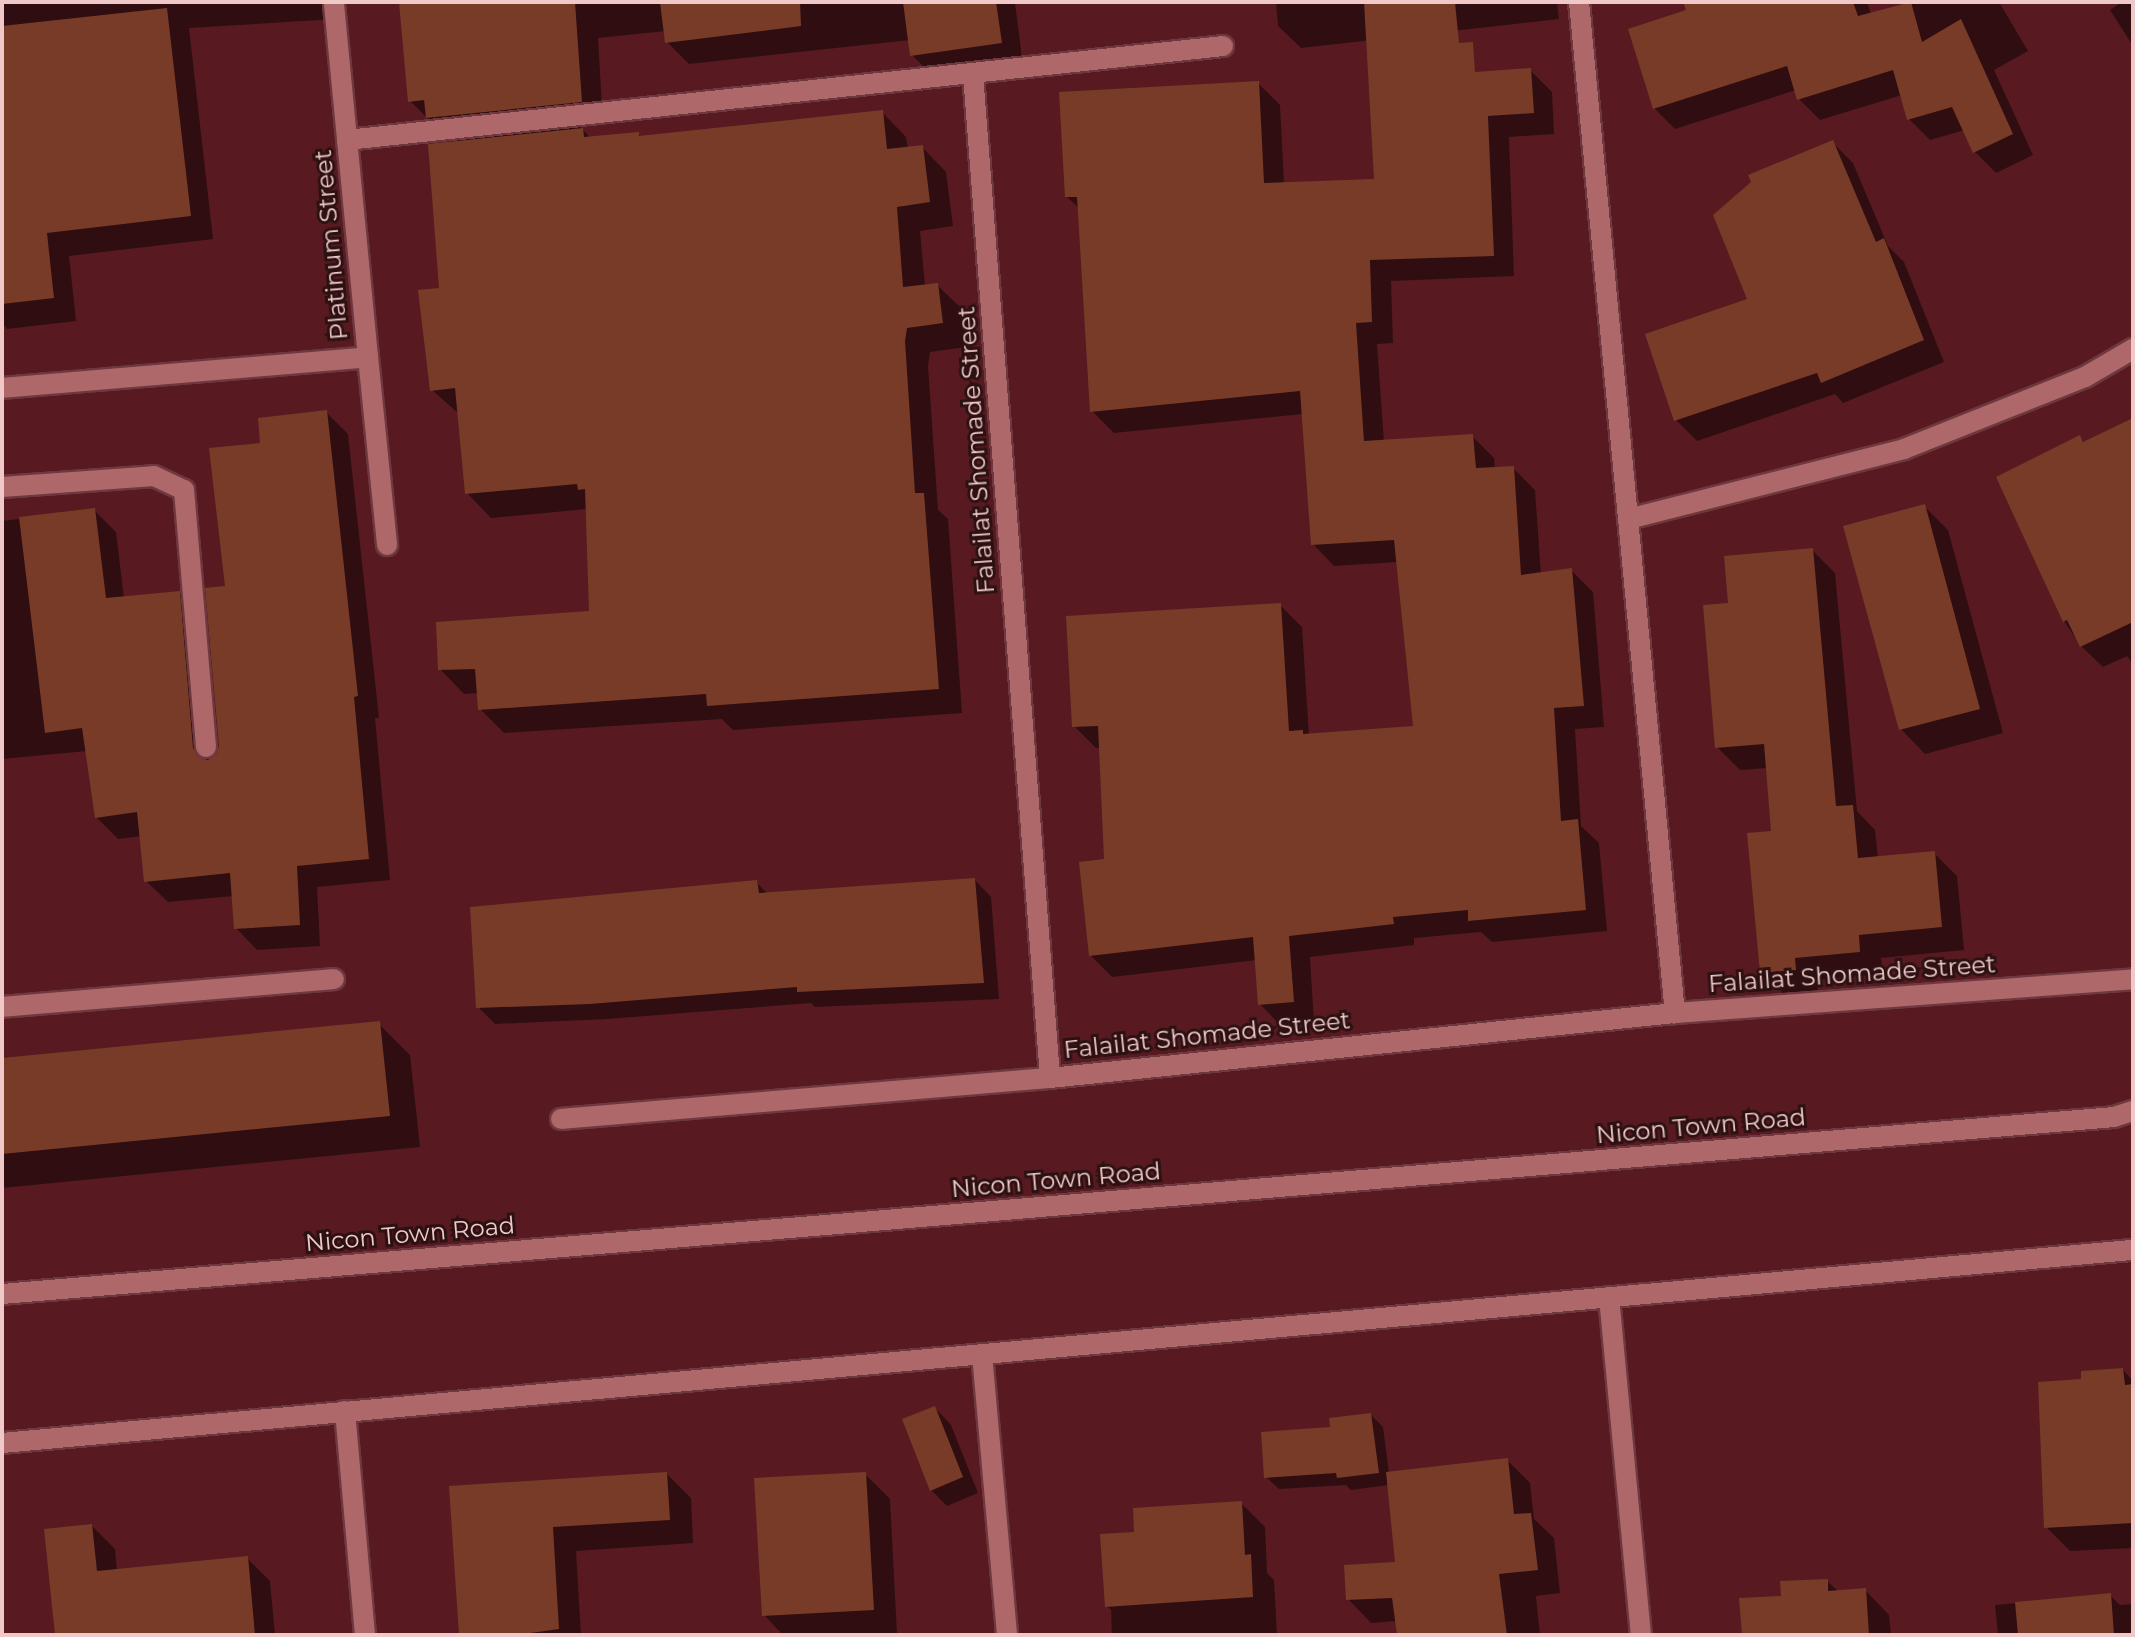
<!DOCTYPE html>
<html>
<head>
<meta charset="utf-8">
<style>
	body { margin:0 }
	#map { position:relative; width:2135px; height:1637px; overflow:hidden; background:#581a20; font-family:Montserrat,sans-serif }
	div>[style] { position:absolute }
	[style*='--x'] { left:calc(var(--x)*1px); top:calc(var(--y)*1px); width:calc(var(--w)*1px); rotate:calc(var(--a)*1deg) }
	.shadow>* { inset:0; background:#0007 }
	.building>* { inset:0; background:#783b27 }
	.roads { filter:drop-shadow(2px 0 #6d383e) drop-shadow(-2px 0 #6d383e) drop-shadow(0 2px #6d383e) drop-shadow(0 -2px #6d383e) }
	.street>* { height:20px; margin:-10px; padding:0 10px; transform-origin:10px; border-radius:10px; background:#af6869 }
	span { translate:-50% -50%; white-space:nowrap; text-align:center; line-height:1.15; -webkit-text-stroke:6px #2c1112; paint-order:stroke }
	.street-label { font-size:24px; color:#f0c8c8 }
	.frame { position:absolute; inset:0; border:4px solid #f0c8c8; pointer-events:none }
</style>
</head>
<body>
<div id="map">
	<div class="shadow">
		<div style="clip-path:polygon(2px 2px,335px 2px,336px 19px,189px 28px,213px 239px,69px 256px,76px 321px,7px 329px,2px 323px)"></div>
		<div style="clip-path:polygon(405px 2px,1021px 2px,1015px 3px,1023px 65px,935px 78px,912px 55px,910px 40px,689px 64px,667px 42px,666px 31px,598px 38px,603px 124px,579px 126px,591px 138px,638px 134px,642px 138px,882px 112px,906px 137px,908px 149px,922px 147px,946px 172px,953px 226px,920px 231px,925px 286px,937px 285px,962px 309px,966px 347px,930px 352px,928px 366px,938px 510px,948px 519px,962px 713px,733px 730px,722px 719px,504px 733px,480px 709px,479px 693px,464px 694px,440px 669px,591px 613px,587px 509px,491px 518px,467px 493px,459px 414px,432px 390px,454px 144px,410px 101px)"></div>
		<div style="clip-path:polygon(1276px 2px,1557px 2px,1559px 19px,1301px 48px,1278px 26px)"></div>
		<div style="clip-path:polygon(1685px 2px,1867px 2px,1871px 14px,1914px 2px,1999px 2px,2028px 51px,1994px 70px,2033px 155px,1996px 173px,1975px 152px,1965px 130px,1930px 140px,1909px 119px,1902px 95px,1820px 120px,1799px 99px,1796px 90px,1675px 129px,1654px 108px,1688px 12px)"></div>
		<div style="clip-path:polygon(2122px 2px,2133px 2px,2133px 46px,2110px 10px)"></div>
		<div style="clip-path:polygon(1530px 70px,1552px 92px,1554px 134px,1509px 137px,1514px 276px,1391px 281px,1393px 343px,1377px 344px,1384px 442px,1472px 436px,1494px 458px,1495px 469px,1513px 468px,1535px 490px,1541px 575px,1571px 570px,1593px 592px,1604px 727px,1575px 729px,1581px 826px,1599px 843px,1607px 931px,1492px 942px,1481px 932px,1414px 938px,1414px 945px,1310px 957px,1314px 1023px,1281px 1026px,1260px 1004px,1257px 960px,1112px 977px,1090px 955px,1106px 861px,1101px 748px,1096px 748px,1074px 726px,1280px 605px,1302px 627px,1309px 736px,1415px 728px,1398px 562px,1334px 566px,1313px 544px,1303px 414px,1114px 433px,1092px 411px,1080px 209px,1067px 197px,1258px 83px,1280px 105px,1284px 184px,1376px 181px)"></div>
		<div style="clip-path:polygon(1832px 142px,1853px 163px,1888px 246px,1904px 262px,1944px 362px,1843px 403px,1835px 394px,1697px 441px,1676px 420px,1750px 300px)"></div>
		<div style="clip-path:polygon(326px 412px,348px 434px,379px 718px,375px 718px,390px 880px,317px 887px,320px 946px,257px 950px,236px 928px,233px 896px,168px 902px,146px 881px,142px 836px,118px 839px,96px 817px,87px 751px,2px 759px,2px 521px,94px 510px,116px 532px,124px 598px,179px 593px,200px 614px,213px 759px,219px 754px,227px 587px,263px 444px)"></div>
		<div style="clip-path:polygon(2133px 420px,2133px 664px,2127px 656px,2103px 667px,2081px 646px,2064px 621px,2079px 437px,2085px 443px)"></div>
		<div style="clip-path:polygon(1924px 506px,1948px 530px,2003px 733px,1925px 754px,1901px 729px)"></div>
		<div style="clip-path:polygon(1812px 550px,1835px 573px,1857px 811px,1875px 830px,1878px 858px,1934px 853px,1957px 876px,1964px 950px,1881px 958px,1883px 974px,1817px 980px,1818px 992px,1785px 995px,1762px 972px,1773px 832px,1768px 768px,1740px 770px,1717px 747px,1730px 605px)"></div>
		<div style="clip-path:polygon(975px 880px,991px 897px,999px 999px,815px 1007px,811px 1003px,607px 1019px,495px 1024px,478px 1007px,757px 883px,768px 894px)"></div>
		<div style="clip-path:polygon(379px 1024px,410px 1055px,420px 1147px,2px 1188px,2px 1060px)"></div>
		<div style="clip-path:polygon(2123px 1370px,2133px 1381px,2133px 1548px,2070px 1551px,2046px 1527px,2083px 1381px)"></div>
		<div style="clip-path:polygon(935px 1408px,951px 1425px,978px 1493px,947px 1506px,931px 1490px)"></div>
		<div style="clip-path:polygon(1371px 1415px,1383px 1427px,1389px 1473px,1507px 1460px,1530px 1483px,1534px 1519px,1554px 1538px,1560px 1593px,1536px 1596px,1540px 1635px,1399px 1635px,1397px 1621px,1371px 1623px,1348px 1599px,1398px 1564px,1389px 1485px,1351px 1490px,1346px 1485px,1279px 1489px,1266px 1477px,1333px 1429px)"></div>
		<div style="clip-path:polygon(667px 1474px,691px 1498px,693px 1543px,576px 1551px,581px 1635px,461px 1635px,451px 1488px)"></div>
		<div style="clip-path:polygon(865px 1474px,890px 1499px,897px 1634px,783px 1635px,764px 1615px)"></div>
		<div style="clip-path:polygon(1241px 1503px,1265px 1527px,1267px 1573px,1274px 1580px,1277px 1635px,1112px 1635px,1111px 1610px,1107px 1606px,1136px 1534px)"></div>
		<div style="clip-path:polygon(92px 1526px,115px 1549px,117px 1571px,247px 1558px,270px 1581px,275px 1635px,57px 1635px)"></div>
		<div style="clip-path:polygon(1827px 1581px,1839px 1592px,1865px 1590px,1889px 1615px,1891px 1635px,1744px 1635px,1783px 1598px)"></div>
		<div style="clip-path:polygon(2110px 1595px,2120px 1605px,2133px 1604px,2133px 1635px,1998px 1635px,1995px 1605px)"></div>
	</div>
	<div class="building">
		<div style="clip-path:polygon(399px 2px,575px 2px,582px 102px,426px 118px,424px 100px,408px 102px)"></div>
		<div style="clip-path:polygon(660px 2px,800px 2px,801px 26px,665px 43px)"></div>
		<div style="clip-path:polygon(903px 2px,996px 2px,1002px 43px,910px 56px)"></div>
		<div style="clip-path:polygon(1364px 2px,1455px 2px,1459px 43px,1473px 42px,1475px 72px,1531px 68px,1534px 113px,1488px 116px,1494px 256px,1370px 260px,1372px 322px,1356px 323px,1364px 441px,1473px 434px,1476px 468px,1514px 466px,1521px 575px,1572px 568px,1584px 706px,1554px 708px,1561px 821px,1578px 819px,1586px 910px,1468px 921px,1468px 910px,1393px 917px,1394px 924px,1289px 936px,1294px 1002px,1258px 1005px,1253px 937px,1089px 956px,1079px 862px,1104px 859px,1098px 726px,1072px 727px,1066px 616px,1281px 603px,1289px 731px,1303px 730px,1303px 734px,1413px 726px,1394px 540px,1311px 545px,1300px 391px,1090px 412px,1077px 197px,1065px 197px,1059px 92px,1259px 81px,1264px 183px,1374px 179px)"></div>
		<div style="clip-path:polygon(1683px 2px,1853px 2px,1858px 16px,1911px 2px,1922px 42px,1961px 19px,2013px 134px,1973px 153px,1952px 107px,1907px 120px,1893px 70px,1797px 100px,1787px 66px,1653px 109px,1628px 29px,1686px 10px)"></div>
		<div style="clip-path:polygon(167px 8px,191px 216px,47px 233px,54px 298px,2px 304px,2px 26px)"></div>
		<div style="clip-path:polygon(883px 110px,887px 149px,923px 145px,930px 202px,897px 207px,903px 287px,938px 283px,943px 323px,907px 328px,905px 341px,915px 493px,924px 493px,939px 689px,707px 706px,706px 694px,478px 710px,475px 669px,438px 670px,436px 622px,589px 611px,585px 489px,578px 490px,577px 484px,465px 494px,455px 388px,430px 391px,418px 290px,439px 288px,428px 144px,583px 128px,584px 137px,639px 132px,639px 136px)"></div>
		<div style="clip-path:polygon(1833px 140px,1876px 242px,1884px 238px,1924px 340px,1821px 383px,1817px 373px,1674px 421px,1645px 334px,1747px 299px,1713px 215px,1751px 182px,1748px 175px)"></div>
		<div style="clip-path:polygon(327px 410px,358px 696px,354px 697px,369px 859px,297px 866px,300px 925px,234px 929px,230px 873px,144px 882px,137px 812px,95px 818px,82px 728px,45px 733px,19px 517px,95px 508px,106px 598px,180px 591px,193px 748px,200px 758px,208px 760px,217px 753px,219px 746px,205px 588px,225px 586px,209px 448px,260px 443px,258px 418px)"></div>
		<div style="clip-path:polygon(2133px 418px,2133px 622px,2080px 647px,2067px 620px,2063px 622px,1996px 477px,2080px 435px,2083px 442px)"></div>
		<div style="clip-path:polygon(1925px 504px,1980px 709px,1899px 730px,1843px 526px)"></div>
		<div style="clip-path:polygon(1813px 548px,1836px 806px,1853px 805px,1858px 858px,1935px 851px,1942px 927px,1859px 935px,1860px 952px,1795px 958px,1796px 970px,1760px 973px,1747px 833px,1771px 831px,1764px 744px,1715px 748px,1703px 605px,1728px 603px,1724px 556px)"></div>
		<div style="clip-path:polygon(975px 878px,984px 983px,797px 992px,797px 987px,590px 1004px,476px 1008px,470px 907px,757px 880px,759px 893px)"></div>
		<div style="clip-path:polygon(380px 1021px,390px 1116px,2px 1154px,2px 1058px)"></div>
		<div style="clip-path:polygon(2123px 1368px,2125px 1385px,2133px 1384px,2133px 1523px,2044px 1528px,2038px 1382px,2081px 1379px,2081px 1371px)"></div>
		<div style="clip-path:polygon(935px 1406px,963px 1477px,930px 1491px,902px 1419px)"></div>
		<div style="clip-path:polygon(1371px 1413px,1379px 1473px,1337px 1478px,1336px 1473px,1264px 1478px,1261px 1432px,1330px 1427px,1329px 1418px)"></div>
		<div style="clip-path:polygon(1508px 1458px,1514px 1514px,1531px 1513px,1538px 1570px,1499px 1574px,1507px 1635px,1397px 1635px,1392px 1598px,1346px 1600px,1344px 1565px,1395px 1562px,1386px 1472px)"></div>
		<div style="clip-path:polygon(667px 1472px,670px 1520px,553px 1527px,559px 1629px,516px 1635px,459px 1635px,449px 1486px)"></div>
		<div style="clip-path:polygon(866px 1472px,874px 1610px,762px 1616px,754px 1478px)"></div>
		<div style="clip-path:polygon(1242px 1501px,1245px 1555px,1251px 1554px,1253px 1597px,1105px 1607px,1100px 1534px,1134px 1532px,1133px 1508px)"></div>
		<div style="clip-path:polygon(92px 1524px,97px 1571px,248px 1556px,255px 1635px,55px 1635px,44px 1529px)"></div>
		<div style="clip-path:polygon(1828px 1579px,1828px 1591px,1866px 1588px,1869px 1635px,1742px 1635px,1739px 1598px,1781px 1596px,1780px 1581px)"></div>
		<div style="clip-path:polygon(2111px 1593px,2114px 1635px,2018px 1635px,2015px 1602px)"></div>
	</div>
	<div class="roads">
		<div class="street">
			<div style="--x:1579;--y:2;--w:1016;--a:84.58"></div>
			<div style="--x:973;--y:74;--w:1007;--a:85.61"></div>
			<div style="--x:1050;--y:1078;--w:628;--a:-5.94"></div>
			<div style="--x:1675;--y:1013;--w:459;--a:-4.2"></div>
			<div style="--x:347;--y:140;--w:881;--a:-6.12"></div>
			<div style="--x:368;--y:357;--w:189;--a:84.2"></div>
			<div style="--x:2;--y:388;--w:367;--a:-4.8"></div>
			<div style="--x:368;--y:357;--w:357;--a:-95.5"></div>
			<div style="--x:2;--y:487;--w:152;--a:-4.1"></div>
			<div style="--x:154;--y:476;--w:33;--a:25"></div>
			<div style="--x:184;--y:490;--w:258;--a:85.1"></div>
			<div style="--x:1628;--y:519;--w:285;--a:-14.2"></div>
			<div style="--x:1904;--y:449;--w:195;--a:-21.7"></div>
			<div style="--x:2085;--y:377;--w:56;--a:-30.3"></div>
			<div style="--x:2;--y:1007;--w:333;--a:-4.8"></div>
			<div style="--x:561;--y:1119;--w:491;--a:-4.8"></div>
			<div style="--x:2;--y:1294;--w:2119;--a:-4.79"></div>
			<div style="--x:2114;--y:1117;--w:20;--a:-18"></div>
			<div style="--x:1609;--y:1297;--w:340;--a:84.6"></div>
			<div style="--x:982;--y:1354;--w:282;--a:84.9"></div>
			<div style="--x:345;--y:1411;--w:225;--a:84.9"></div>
			<div style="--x:2;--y:1443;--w:2140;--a:-5.18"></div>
		</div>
	</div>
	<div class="street-label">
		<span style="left:331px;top:245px;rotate:-95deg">Platinum Street</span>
		<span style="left:976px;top:450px;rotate:-94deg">Falailat Shomade Street</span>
		<span style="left:1852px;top:974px;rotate:-4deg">Falailat Shomade Street</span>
		<span style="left:1207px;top:1035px;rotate:-6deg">Falailat Shomade Street</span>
		<span style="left:1701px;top:1126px;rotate:-5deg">Nicon Town Road</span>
		<span style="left:1056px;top:1180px;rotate:-5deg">Nicon Town Road</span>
		<span style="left:410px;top:1234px;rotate:-5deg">Nicon Town Road</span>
	</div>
	<div class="frame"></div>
</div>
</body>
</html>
